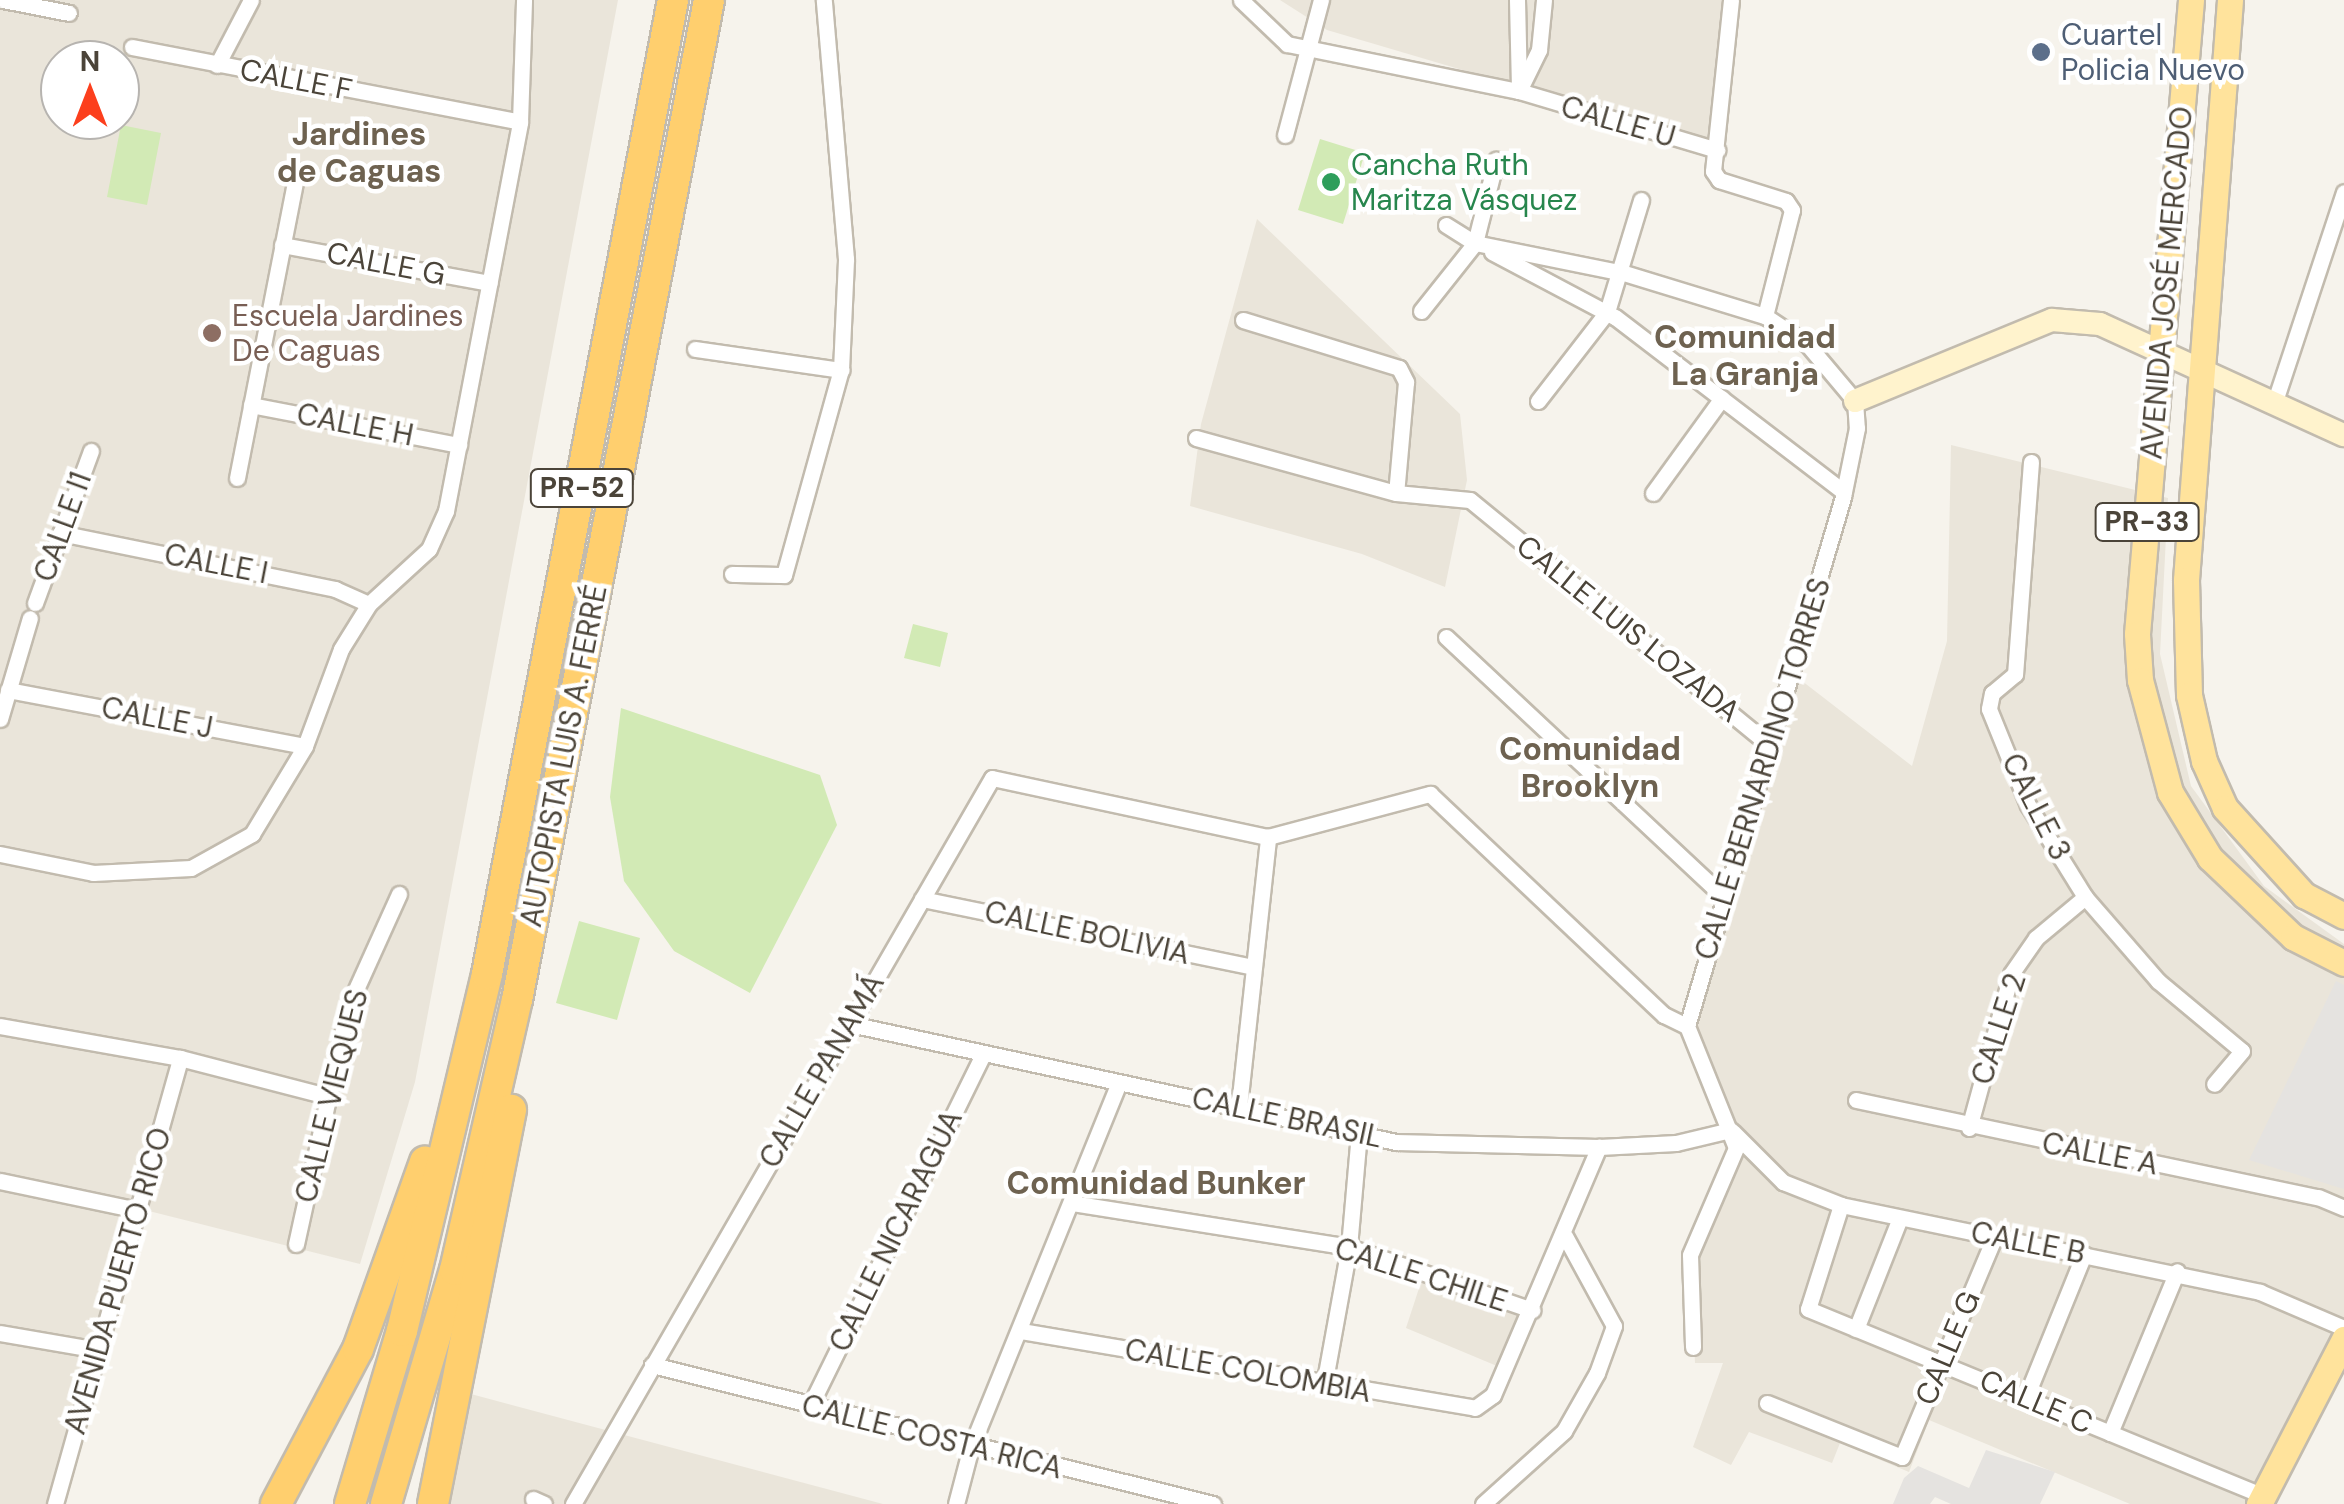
<!DOCTYPE html>
<html>
<head>
<meta charset="utf-8">
<style>
	body { margin:0 }
	#map { position:relative; width:2344px; height:1504px; overflow:hidden; background:#f6f3ec; font-family:"DM Sans",sans-serif }
	div>[style] { position:absolute }
	[style*='--x'] { left:calc(var(--x)*1px); top:calc(var(--y)*1px); width:calc(var(--w)*1px); rotate:calc(var(--a)*1deg) }
	.residential>* { inset:0; background:#eae5da }
	.green>* { inset:0; background:#d2eab5 }
	.parking>* { inset:0; background:#e5e3e0 }
	.roads { filter:drop-shadow(2px 0 #c2bbae) drop-shadow(-2px 0 #c2bbae) drop-shadow(0 2px #c2bbae) drop-shadow(0 -2px #c2bbae) }
	.street>* { height:15px; margin:-7.5px; padding:0 7.5px; transform-origin:7.5px; border-radius:7.5px; background:#fff }
	.secondary>* { height:22px; margin:-11px; padding:0 11px; transform-origin:11px; border-radius:11px; background:#fff3cd }
	.primary>* { height:25px; margin:-12.5px; padding:0 12.5px; transform-origin:12.5px; border-radius:12.5px; background:#ffe39c }
	.highway>* { height:30px; margin:-15px; padding:0 15px; transform-origin:15px; border-radius:15px; background:#ffcf6e }
	.dots>* { width:28px; height:28px; translate:-50% -50%; box-sizing:border-box; border:5px solid #fff; border-radius:50% }
	span { translate:-50% -50%; white-space:nowrap; text-align:center; line-height:1.15; -webkit-text-stroke:9px #fff; paint-order:stroke }
	.shield-label span { padding:2px 8px; background:#fff; border:2px solid; border-radius:8px; -webkit-text-stroke-width:0 }
	.shield-label { font-size:28px; color:#4b4439; font-weight:700 }
	.service-label { font-size:30px; color:#4e5e75 }
	.left { translate:0 -50%; text-align:left }
	.street-label { font-size:30px; color:#4b4439 }
	.leisure-label { font-size:30px; color:#27864d }
	.education-label { font-size:30px; color:#785e54 }
	.neighbourhood-label { font-size:32px; color:#6e6250; font-weight:700 }
	.north { position:absolute; left:40px; top:40px; width:100px; height:100px; box-sizing:border-box; background:#fff; border:2px solid #b7b4b0; border-radius:50%; rotate:0deg; font-size:28px; font-weight:700; line-height:40px; text-align:center; color:#4b4439 }
	.north::after { content:''; display:block; margin:auto; width:35px; height:45px; background:#fc3f1d; clip-path:polygon(50% 0,100% 100%,50% 72%,0 100%) }
</style>
</head>
<body>
<div id="map">
	<div class="residential">
		<div style="clip-path:polygon(evenodd,0 0,618px 0,415px 1082px,360px 1264px,137px 1208px,54px 1504px,0 1504px,0 0,60px 60px,120px 60px,120px 120px,60px 120px,60px 60px)"></div>
		<div style="clip-path:polygon(1280px 0,1727px 0,1716px 145px,1327px 30px)"></div>
		<div style="clip-path:polygon(1257px 219px,1460px 414px,1467px 480px,1445px 587px,1362px 554px,1190px 506px,1201px 424px)"></div>
		<div style="clip-path:polygon(1951px 445px,2168px 498px,2160px 654px,2191px 786px,2264px 886px,2344px 944px,2344px 1337px,2252px 1504px,2130px 1504px,1929px 1420px,1909px 1472px,1840px 1443px,1832px 1463px,1749px 1432px,1731px 1465px,1693px 1447px,1723px 1363px,1695px 1363px,1690px 1252px,1735px 1145px,1684px 1032px,1793px 674px,1912px 766px,1947px 641px)"></div>
		<div style="clip-path:polygon(1425px 1270px,1520px 1309px,1497px 1366px,1406px 1328px)"></div>
		<div style="clip-path:polygon(456px 1390px,883px 1504px,432px 1504px)"></div>
	</div>
	<div class="green">
		<div style="clip-path:polygon(121px 125px,161px 133px,147px 205px,107px 197px)"></div>
		<div style="clip-path:polygon(1320px 139px,1365px 153px,1343px 224px,1298px 210px)"></div>
		<div style="clip-path:polygon(913px 624px,948px 633px,940px 667px,904px 658px)"></div>
		<div style="clip-path:polygon(621px 708px,820px 775px,837px 825px,750px 993px,674px 951px,624px 881px,610px 797px)"></div>
		<div style="clip-path:polygon(579px 921px,640px 938px,617px 1020px,556px 1003px)"></div>
	</div>
	<div class="parking">
		<div style="clip-path:polygon(2336px 981px,2344px 985px,2344px 1189px,2249px 1160px)"></div>
		<div style="clip-path:polygon(1986px 1450px,2055px 1472px,2040px 1504px,1951px 1504px,1935px 1497px,1930px 1504px,1893px 1504px,1904px 1478px,1918px 1466px,1969px 1488px)"></div>
	</div>
	<div class="roads">
		<div class="street">
			<div style="--x:3;--y:0;--w:67;--a:11.1"></div>
			<div style="--x:1241;--y:0;--w:64;--a:43.7"></div>
			<div style="--x:1287;--y:44;--w:237;--a:11.5"></div>
			<div style="--x:1519;--y:91;--w:207;--a:16.6"></div>
			<div style="--x:1517;--y:0;--w:91;--a:88.7"></div>
			<div style="--x:1731;--y:0;--w:172;--a:96"></div>
			<div style="--x:1713;--y:171;--w:11;--a:56"></div>
			<div style="--x:1719;--y:180;--w:70;--a:17.4"></div>
			<div style="--x:1786;--y:201;--w:11;--a:56"></div>
			<div style="--x:1792;--y:210;--w:109;--a:104.3"></div>
			<div style="--x:132;--y:47;--w:395;--a:10.9"></div>
			<div style="--x:217;--y:65;--w:73;--a:-62.4"></div>
			<div style="--x:1519;--y:91;--w:46;--a:-64"></div>
			<div style="--x:1539;--y:50;--w:50;--a:-84.3"></div>
			<div style="--x:1285;--y:135;--w:140;--a:-75.1"></div>
			<div style="--x:1446;--y:225;--w:34;--a:32"></div>
			<div style="--x:1475;--y:243;--w:152;--a:11.4"></div>
			<div style="--x:1624;--y:273;--w:147;--a:17"></div>
			<div style="--x:1765;--y:316;--w:50;--a:33.7"></div>
			<div style="--x:1807;--y:344;--w:75;--a:49.9"></div>
			<div style="--x:1855;--y:401;--w:27;--a:86"></div>
			<div style="--x:1857;--y:428;--w:70;--a:101.5"></div>
			<div style="--x:1843;--y:497;--w:552;--a:106.43"></div>
			<div style="--x:1687;--y:1026;--w:131;--a:68.1"></div>
			<div style="--x:1736;--y:1148;--w:116;--a:113.3"></div>
			<div style="--x:1690;--y:1255;--w:92;--a:88.1"></div>
			<div style="--x:282;--y:245;--w:211;--a:10.4"></div>
			<div style="--x:1492;--y:252;--w:139;--a:27.9"></div>
			<div style="--x:1615;--y:317;--w:288;--a:37.4"></div>
			<div style="--x:1421;--y:311;--w:87;--a:-51.5"></div>
			<div style="--x:1475;--y:243;--w:86;--a:-75.8"></div>
			<div style="--x:1243;--y:320;--w:163;--a:17.1"></div>
			<div style="--x:1399;--y:368;--w:16;--a:63"></div>
			<div style="--x:1406;--y:382;--w:111;--a:95.1"></div>
			<div style="--x:695;--y:349;--w:148;--a:8.2"></div>
			<div style="--x:1538;--y:401;--w:113;--a:-52.2"></div>
			<div style="--x:1607;--y:312;--w:117;--a:-73.1"></div>
			<div style="--x:2274;--y:404;--w:223;--a:-71.7"></div>
			<div style="--x:251;--y:405;--w:212;--a:10.9"></div>
			<div style="--x:1196;--y:438;--w:207;--a:15.4"></div>
			<div style="--x:1396;--y:493;--w:74;--a:5.4"></div>
			<div style="--x:1470;--y:500;--w:389;--a:39.3"></div>
			<div style="--x:2031;--y:462;--w:213;--a:94.3"></div>
			<div style="--x:2015;--y:674;--w:30;--a:140"></div>
			<div style="--x:1992;--y:693;--w:16;--a:101"></div>
			<div style="--x:1989;--y:709;--w:104;--a:67.9"></div>
			<div style="--x:2028;--y:805;--w:108;--a:58.2"></div>
			<div style="--x:2085;--y:897;--w:111;--a:49"></div>
			<div style="--x:2158;--y:981;--w:109;--a:39.8"></div>
			<div style="--x:2242;--y:1051;--w:43;--a:130.3"></div>
			<div style="--x:237;--y:478;--w:313;--a:-78.9"></div>
			<div style="--x:1653;--y:493;--w:117;--a:-54"></div>
			<div style="--x:60;--y:533;--w:281;--a:11.5"></div>
			<div style="--x:335;--y:589;--w:37;--a:24"></div>
			<div style="--x:732;--y:574;--w:52;--a:1.1"></div>
			<div style="--x:784;--y:575;--w:213;--a:-74.5"></div>
			<div style="--x:841;--y:370;--w:111;--a:-87.4"></div>
			<div style="--x:846;--y:259;--w:260;--a:-94.9"></div>
			<div style="--x:35;--y:603;--w:162;--a:-69.8"></div>
			<div style="--x:1446;--y:637;--w:381;--a:43.1"></div>
			<div style="--x:8;--y:690;--w:302;--a:10.7"></div>
			<div style="--x:0;--y:719;--w:105;--a:-73.5"></div>
			<div style="--x:0;--y:854;--w:95;--a:11.5"></div>
			<div style="--x:93;--y:873;--w:98;--a:-2.9"></div>
			<div style="--x:191;--y:868;--w:70;--a:-29.1"></div>
			<div style="--x:252;--y:834;--w:103;--a:-58.9"></div>
			<div style="--x:305;--y:746;--w:103;--a:-69.6"></div>
			<div style="--x:341;--y:649;--w:53;--a:-58.1"></div>
			<div style="--x:369;--y:604;--w:81;--a:-42.5"></div>
			<div style="--x:429;--y:549;--w:42;--a:-65.9"></div>
			<div style="--x:446;--y:511;--w:396;--a:-79.2"></div>
			<div style="--x:520;--y:122;--w:122;--a:-88.1"></div>
			<div style="--x:922;--y:899;--w:337;--a:11.6"></div>
			<div style="--x:850;--y:1024;--w:559;--a:12.2"></div>
			<div style="--x:1396;--y:1142;--w:203;--a:1.4"></div>
			<div style="--x:1599;--y:1147;--w:77;--a:-3"></div>
			<div style="--x:1676;--y:1143;--w:56;--a:-13.5"></div>
			<div style="--x:0;--y:1026;--w:183;--a:10.1"></div>
			<div style="--x:180;--y:1058;--w:152;--a:14.5"></div>
			<div style="--x:1856;--y:1100;--w:472;--a:11.9"></div>
			<div style="--x:2318;--y:1197;--w:28;--a:23"></div>
			<div style="--x:1239;--y:1106;--w:271;--a:-83.8"></div>
			<div style="--x:1969;--y:1128;--w:160;--a:-74.7"></div>
			<div style="--x:2011;--y:974;--w:44;--a:-55.2"></div>
			<div style="--x:2036;--y:938;--w:64;--a:-39.9"></div>
			<div style="--x:1733;--y:1132;--w:71;--a:45"></div>
			<div style="--x:1783;--y:1182;--w:62;--a:21.6"></div>
			<div style="--x:1841;--y:1205;--w:428;--a:11.7"></div>
			<div style="--x:2260;--y:1292;--w:91;--a:23.2"></div>
			<div style="--x:0;--y:1181;--w:141;--a:11.9"></div>
			<div style="--x:1072;--y:1203;--w:280;--a:9"></div>
			<div style="--x:1349;--y:1247;--w:194;--a:19"></div>
			<div style="--x:1841;--y:1205;--w:109;--a:107.6"></div>
			<div style="--x:1808;--y:1309;--w:493;--a:22.3"></div>
			<div style="--x:296;--y:1244;--w:243;--a:-77.6"></div>
			<div style="--x:348;--y:1007;--w:124;--a:-65.7"></div>
			<div style="--x:1856;--y:1329;--w:119;--a:-68.4"></div>
			<div style="--x:1021;--y:1331;--w:460;--a:9.6"></div>
			<div style="--x:1475;--y:1408;--w:22;--a:-36"></div>
			<div style="--x:1493;--y:1395;--w:270;--a:-66.9"></div>
			<div style="--x:0;--y:1333;--w:99;--a:9.8"></div>
			<div style="--x:652;--y:1365;--w:578;--a:13.92"></div>
			<div style="--x:1324;--y:1385;--w:140;--a:-79.7"></div>
			<div style="--x:1349;--y:1247;--w:114;--a:-85"></div>
			<div style="--x:2026;--y:1397;--w:154;--a:-67.9"></div>
			<div style="--x:1767;--y:1403;--w:145;--a:21.8"></div>
			<div style="--x:1902;--y:1457;--w:238;--a:-67.2"></div>
			<div style="--x:809;--y:1408;--w:394;--a:-63.8"></div>
			<div style="--x:2110;--y:1433;--w:175;--a:-67.5"></div>
			<div style="--x:533;--y:1499;--w:12;--a:24"></div>
			<div style="--x:55;--y:1504;--w:463;--a:-74.3"></div>
			<div style="--x:573;--y:1504;--w:838;--a:-60.01"></div>
			<div style="--x:992;--y:778;--w:282;--a:12.1"></div>
			<div style="--x:1268;--y:837;--w:168;--a:-14.9"></div>
			<div style="--x:1430;--y:794;--w:322;--a:43.4"></div>
			<div style="--x:1664;--y:1015;--w:25;--a:26"></div>
			<div style="--x:956;--y:1504;--w:59;--a:-75.3"></div>
			<div style="--x:971;--y:1447;--w:393;--a:-67.9"></div>
			<div style="--x:1483;--y:1504;--w:109;--a:-42"></div>
			<div style="--x:1564;--y:1431;--w:67;--a:-60.4"></div>
			<div style="--x:1597;--y:1373;--w:50;--a:-70.1"></div>
			<div style="--x:1614;--y:1326;--w:102;--a:-118.6"></div>
		</div>
		<div class="secondary">
			<div style="--x:1855;--y:401;--w:213;--a:-22.4"></div>
			<div style="--x:2052;--y:320;--w:48;--a:4.8"></div>
			<div style="--x:2100;--y:324;--w:268;--a:24.5"></div>
		</div>
		<div class="primary">
			<div style="--x:2191;--y:0;--w:636;--a:94.87"></div>
			<div style="--x:2137;--y:634;--w:46;--a:86.3"></div>
			<div style="--x:2140;--y:680;--w:116;--a:75"></div>
			<div style="--x:2170;--y:792;--w:77;--a:58.8"></div>
			<div style="--x:2210;--y:858;--w:115;--a:43.6"></div>
			<div style="--x:2293;--y:937;--w:57;--a:27"></div>
			<div style="--x:2230;--y:0;--w:582;--a:94.34"></div>
			<div style="--x:2186;--y:580;--w:115;--a:88.5"></div>
			<div style="--x:2189;--y:695;--w:68;--a:77.2"></div>
			<div style="--x:2204;--y:761;--w:51;--a:65.9"></div>
			<div style="--x:2225;--y:808;--w:118;--a:47.8"></div>
			<div style="--x:2304;--y:895;--w:45;--a:27.7"></div>
			<div style="--x:2259;--y:1504;--w:186;--a:-62.7"></div>
		</div>
		<div class="highway">
			<div style="--x:276;--y:1504;--w:175;--a:-62.1"></div>
			<div style="--x:358;--y:1349;--w:199;--a:-70.3"></div>
			<div style="--x:350;--y:1504;--w:181;--a:-73.3"></div>
			<div style="--x:402;--y:1331;--w:367;--a:-76.6"></div>
			<div style="--x:487;--y:974;--w:992;--a:-79.19"></div>
			<div style="--x:386;--y:1504;--w:244;--a:-73.6"></div>
			<div style="--x:455;--y:1270;--w:277;--a:-77.1"></div>
			<div style="--x:517;--y:1000;--w:1018;--a:-79.13"></div>
			<div style="--x:433;--y:1504;--w:402;--a:-78.8"></div>
		</div>
	</div>
	<div class="dots">
		<div style="left:2041px;top:52px;background:#5c6f8a"></div>
		<div style="left:1331px;top:182px;background:#2e9e5b"></div>
		<div style="left:212px;top:333px;background:#8d6e63"></div>
	</div>
	<div class="shield-label">
		<span style="left:582px;top:488px">PR-52</span>
		<span style="left:2147px;top:522px">PR-33</span>
	</div>
	<div class="service-label">
		<span class="left" style="left:2061px;top:52px">Cuartel<br>Policia Nuevo</span>
	</div>
	<div class="street-label">
		<span style="left:296px;top:80px;rotate:11deg">CALLE F</span>
		<span style="left:1618px;top:122px;rotate:16deg">CALLE U</span>
		<span style="left:386px;top:264px;rotate:11deg">CALLE G</span>
		<span style="left:2167px;top:283px;rotate:-85deg">AVENIDA JOSÉ MERCADO</span>
		<span style="left:355px;top:425px;rotate:11deg">CALLE H</span>
		<span style="left:63px;top:527px;rotate:-70deg">CALLE I1</span>
		<span style="left:216px;top:564px;rotate:11deg">CALLE I</span>
		<span style="left:1628px;top:629px;rotate:39deg">CALLE LUIS LOZADA</span>
		<span style="left:157px;top:718px;rotate:11deg">CALLE J</span>
		<span style="left:564px;top:756px;rotate:-79deg">AUTOPISTA LUIS A. FERRÉ</span>
		<span style="left:1763px;top:769px;rotate:-73deg">CALLE BERNARDINO TORRES</span>
		<span style="left:2036px;top:807px;rotate:63deg">CALLE 3</span>
		<span style="left:1087px;top:933px;rotate:12deg">CALLE BOLIVIA</span>
		<span style="left:1999px;top:1029px;rotate:-72deg">CALLE 2</span>
		<span style="left:822px;top:1071px;rotate:-60deg">CALLE PANAMÁ</span>
		<span style="left:332px;top:1096px;rotate:-76deg">CALLE VIEQUES</span>
		<span style="left:1287px;top:1118px;rotate:12deg">CALLE BRASIL</span>
		<span style="left:2100px;top:1154px;rotate:11deg">CALLE A</span>
		<span style="left:896px;top:1231px;rotate:-64deg">CALLE NICARAGUA</span>
		<span style="left:2028px;top:1243px;rotate:11deg">CALLE B</span>
		<span style="left:1421px;top:1275px;rotate:18deg">CALLE CHILE</span>
		<span style="left:118px;top:1281px;rotate:-74deg">AVENIDA PUERTO RICO</span>
		<span style="left:1948px;top:1348px;rotate:-67deg">CALLE G</span>
		<span style="left:1248px;top:1371px;rotate:10deg">CALLE COLOMBIA</span>
		<span style="left:2036px;top:1402px;rotate:23deg">CALLE C</span>
		<span style="left:932px;top:1437px;rotate:14deg">CALLE COSTA RICA</span>
	</div>
	<div class="leisure-label">
		<span class="left" style="left:1351px;top:182px">Cancha Ruth<br>Maritza Vásquez</span>
	</div>
	<div class="education-label">
		<span class="left" style="left:232px;top:333px">Escuela Jardines<br>De Caguas</span>
	</div>
	<div class="neighbourhood-label">
		<span style="left:359px;top:153px">Jardines<br>de Caguas</span>
		<span style="left:1745px;top:356px">Comunidad<br>La Granja</span>
		<span style="left:1590px;top:768px">Comunidad<br>Brooklyn</span>
		<span style="left:1156px;top:1183px">Comunidad Bunker</span>
	</div>
	<div class="north">N</div>
</div>
</body>
</html>
